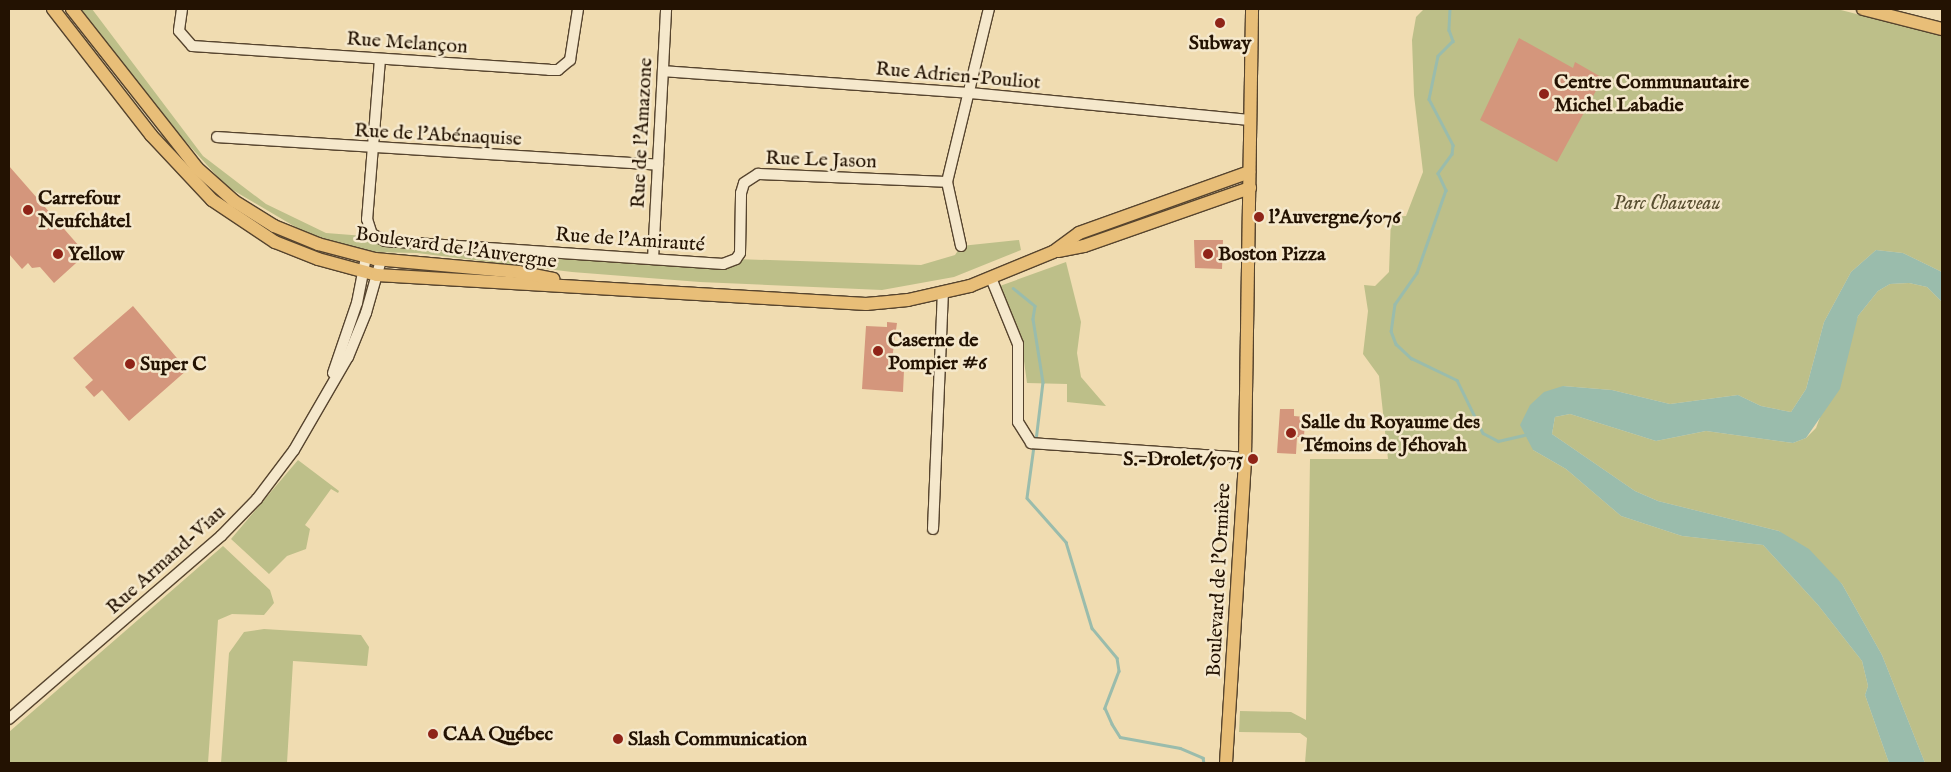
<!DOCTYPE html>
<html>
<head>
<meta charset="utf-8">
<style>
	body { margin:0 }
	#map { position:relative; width:1951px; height:772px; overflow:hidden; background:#f0dcb1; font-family:"IM FELL English",serif }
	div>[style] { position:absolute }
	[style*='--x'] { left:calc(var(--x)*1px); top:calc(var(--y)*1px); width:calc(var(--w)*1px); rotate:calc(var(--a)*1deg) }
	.green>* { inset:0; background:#bdbf89 }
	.water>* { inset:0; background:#9abcac }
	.stream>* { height:2.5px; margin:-1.25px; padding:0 1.25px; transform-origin:1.25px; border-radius:1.25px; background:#9abcac }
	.building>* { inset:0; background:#d4967c }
	.roads { filter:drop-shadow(1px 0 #56442e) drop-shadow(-1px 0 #56442e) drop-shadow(0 1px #56442e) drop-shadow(0 -1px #56442e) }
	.minor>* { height:10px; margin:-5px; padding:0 5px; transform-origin:5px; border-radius:5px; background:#f5e8cc }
	.major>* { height:12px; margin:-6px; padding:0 6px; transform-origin:6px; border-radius:6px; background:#e8be78 }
	.dots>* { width:14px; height:14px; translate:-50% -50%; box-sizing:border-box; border:2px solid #f5e8cc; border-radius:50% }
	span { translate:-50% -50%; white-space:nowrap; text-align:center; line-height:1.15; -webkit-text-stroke:5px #f5e8cc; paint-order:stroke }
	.street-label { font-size:20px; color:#231202 }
	.poi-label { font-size:20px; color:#231202; font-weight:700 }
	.left { translate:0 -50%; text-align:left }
	.right { translate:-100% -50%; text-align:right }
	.park-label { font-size:20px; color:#594f31; font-style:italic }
	.frame { position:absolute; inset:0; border:10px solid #231202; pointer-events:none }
</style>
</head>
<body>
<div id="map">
	<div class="green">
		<div style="clip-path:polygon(78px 9px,92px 9px,203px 156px,266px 204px,326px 233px,723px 264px,736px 259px,921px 265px,955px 255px,961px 246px,1019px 240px,1021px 250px,954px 277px,882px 290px,700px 282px,572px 272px,417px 253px,368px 252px,304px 232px,226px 186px,176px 131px)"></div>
		<div style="clip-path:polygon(1424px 9px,1837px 9px,1942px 36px,1942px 272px,1903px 253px,1876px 250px,1851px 272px,1824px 322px,1806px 389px,1791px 412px,1761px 406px,1738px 395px,1670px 404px,1612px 390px,1563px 386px,1533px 450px,1566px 469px,1621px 516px,1682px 536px,1763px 545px,1818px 605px,1862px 661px,1868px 686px,1865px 695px,1889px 763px,1305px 763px,1307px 738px,1300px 733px,1239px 732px,1240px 711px,1291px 712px,1306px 720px,1310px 459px,1388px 459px,1379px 376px,1363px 354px,1368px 311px,1364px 285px,1375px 286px,1389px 272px,1391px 217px,1406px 216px,1423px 172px,1414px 95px,1412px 40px,1416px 17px)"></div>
		<div style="clip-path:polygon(1066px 262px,1081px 322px,1077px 353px,1081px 377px,1106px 406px,1067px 402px,1067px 384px,1027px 383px,1021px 339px,997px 287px)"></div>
		<div style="clip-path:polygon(1909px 283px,1927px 287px,1942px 302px,1942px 763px,1925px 763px,1882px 655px,1842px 584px,1779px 531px,1658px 501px,1635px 491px,1552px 434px,1555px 417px,1570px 414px,1656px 441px,1706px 431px,1793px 443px,1806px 438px,1816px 428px,1858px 316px,1878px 291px,1890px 284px)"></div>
		<div style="clip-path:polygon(298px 460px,339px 491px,338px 493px,331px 489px,305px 525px,310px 529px,306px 549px,287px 556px,269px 574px,231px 539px)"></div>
		<div style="clip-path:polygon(223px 546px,270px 590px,274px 603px,264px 615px,232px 614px,218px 620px,208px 763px,9px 763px,9px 732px)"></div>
		<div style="clip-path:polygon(264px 629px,361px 635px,369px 647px,367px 666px,293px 661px,287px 763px,221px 763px,229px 653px,244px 632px)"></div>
	</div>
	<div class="water">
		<div style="clip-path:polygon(1876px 250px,1903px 253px,1942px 272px,1942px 302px,1927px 287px,1909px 283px,1890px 284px,1878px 291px,1858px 316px,1840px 389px,1806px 438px,1793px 443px,1706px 431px,1656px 441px,1570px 414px,1555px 417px,1552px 434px,1635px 491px,1658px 501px,1779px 531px,1809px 549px,1842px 584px,1882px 655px,1925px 763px,1889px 763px,1865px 695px,1868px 686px,1862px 661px,1818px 605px,1763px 545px,1682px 536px,1621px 516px,1566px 469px,1533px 450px,1520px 425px,1530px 405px,1544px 392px,1563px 386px,1612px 390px,1670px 404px,1738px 395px,1761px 406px,1791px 412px,1806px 389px,1824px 322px,1851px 272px)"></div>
	</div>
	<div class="stream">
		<div style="--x:1450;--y:9;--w:21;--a:93"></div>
		<div style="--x:1449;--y:30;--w:12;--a:70"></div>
		<div style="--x:1453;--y:41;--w:21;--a:135"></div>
		<div style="--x:1438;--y:56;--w:44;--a:101.8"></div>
		<div style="--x:1429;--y:99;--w:52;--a:62.4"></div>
		<div style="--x:1453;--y:145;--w:9;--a:96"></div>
		<div style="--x:1452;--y:154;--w:24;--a:126"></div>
		<div style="--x:1438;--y:173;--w:19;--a:65"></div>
		<div style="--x:1446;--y:190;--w:88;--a:109.3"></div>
		<div style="--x:1417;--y:273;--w:38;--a:125"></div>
		<div style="--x:1395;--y:304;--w:27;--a:98"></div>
		<div style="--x:1391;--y:331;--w:14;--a:69"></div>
		<div style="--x:1396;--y:344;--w:21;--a:43"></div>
		<div style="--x:1411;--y:358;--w:51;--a:25.6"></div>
		<div style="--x:1457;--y:380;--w:59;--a:63.9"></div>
		<div style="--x:1483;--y:433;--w:17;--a:28"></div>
		<div style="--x:1498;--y:441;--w:32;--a:-13"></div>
		<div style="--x:1013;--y:288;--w:28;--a:39"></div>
		<div style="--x:1035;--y:306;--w:13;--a:99"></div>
		<div style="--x:1033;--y:319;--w:64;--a:81"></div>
		<div style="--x:1043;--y:382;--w:59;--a:96.8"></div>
		<div style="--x:1034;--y:446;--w:52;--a:97.7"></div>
		<div style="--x:1027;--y:498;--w:59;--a:48.4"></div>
		<div style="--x:1066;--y:542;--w:90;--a:73.2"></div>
		<div style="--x:1092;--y:628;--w:39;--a:50"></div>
		<div style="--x:1117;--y:658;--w:13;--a:81"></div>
		<div style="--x:1119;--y:671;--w:40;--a:111"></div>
		<div style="--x:1105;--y:708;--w:17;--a:66"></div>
		<div style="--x:1112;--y:724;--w:15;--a:58"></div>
		<div style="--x:1120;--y:737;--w:61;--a:10.4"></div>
		<div style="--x:1180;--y:748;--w:25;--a:23"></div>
		<div style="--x:1203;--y:758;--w:5;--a:79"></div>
	</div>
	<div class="building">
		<div style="clip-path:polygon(1519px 38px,1573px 68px,1575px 62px,1603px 78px,1557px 162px,1480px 120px)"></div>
		<div style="clip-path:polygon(9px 166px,86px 254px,54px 283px,40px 267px,32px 268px,28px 263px,22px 269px,9px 254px)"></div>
		<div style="clip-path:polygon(1194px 240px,1223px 240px,1222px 269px,1195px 268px)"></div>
		<div style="clip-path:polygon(133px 306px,187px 370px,129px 421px,102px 390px,94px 397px,85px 387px,93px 380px,73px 358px)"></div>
		<div style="clip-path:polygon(887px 322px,897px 323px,892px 359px,895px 360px,895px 370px,904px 370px,903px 392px,862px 389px,866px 326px,887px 327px)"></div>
		<div style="clip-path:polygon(1280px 409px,1294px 409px,1294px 416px,1305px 417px,1304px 437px,1297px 437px,1296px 454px,1277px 453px)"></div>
	</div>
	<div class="roads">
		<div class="minor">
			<div style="--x:182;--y:9;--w:22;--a:98"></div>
			<div style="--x:179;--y:31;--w:20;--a:49"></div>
			<div style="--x:192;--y:46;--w:358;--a:3.8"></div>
			<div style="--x:549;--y:70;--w:9;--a:0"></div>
			<div style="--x:558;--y:70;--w:16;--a:-40"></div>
			<div style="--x:570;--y:60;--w:52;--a:-81.1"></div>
			<div style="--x:380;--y:59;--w:161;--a:94.6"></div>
			<div style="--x:367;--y:219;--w:16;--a:72"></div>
			<div style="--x:372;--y:234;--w:15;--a:28"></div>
			<div style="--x:385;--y:241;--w:339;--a:3.9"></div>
			<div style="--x:723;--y:264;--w:14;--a:-21"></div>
			<div style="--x:736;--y:259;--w:7;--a:-56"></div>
			<div style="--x:740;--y:253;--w:60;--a:-89"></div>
			<div style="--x:741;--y:193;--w:10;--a:-73"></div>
			<div style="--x:744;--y:183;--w:17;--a:-33"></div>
			<div style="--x:758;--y:174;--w:189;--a:2.4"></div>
			<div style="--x:663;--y:71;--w:308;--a:4.1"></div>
			<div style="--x:970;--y:93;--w:281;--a:5.5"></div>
			<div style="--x:217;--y:137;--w:442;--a:3.6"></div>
			<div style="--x:961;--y:246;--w:66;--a:-102.3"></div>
			<div style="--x:947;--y:182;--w:178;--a:-76.4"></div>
			<div style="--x:653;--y:259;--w:250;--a:-87"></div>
			<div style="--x:991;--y:278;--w:71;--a:67.8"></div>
			<div style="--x:1018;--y:344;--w:78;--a:90"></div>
			<div style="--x:1018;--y:422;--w:25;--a:58"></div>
			<div style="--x:1031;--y:443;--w:215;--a:4"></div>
			<div style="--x:333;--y:373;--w:74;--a:-71.1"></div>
			<div style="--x:357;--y:303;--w:47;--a:-78.9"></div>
			<div style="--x:933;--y:529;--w:235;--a:-87.6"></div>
			<div style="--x:9;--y:719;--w:280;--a:-40.8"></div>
			<div style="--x:221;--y:536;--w:52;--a:-45.8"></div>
			<div style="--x:257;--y:499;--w:61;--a:-52.9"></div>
			<div style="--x:294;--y:450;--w:108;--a:-59.9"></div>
			<div style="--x:348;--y:357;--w:48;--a:-67.8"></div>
			<div style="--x:366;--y:313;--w:55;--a:-74.2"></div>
		</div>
		<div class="major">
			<div style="--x:53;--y:9;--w:160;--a:52.1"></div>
			<div style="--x:151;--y:135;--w:89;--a:46.8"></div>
			<div style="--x:212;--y:200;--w:76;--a:33.7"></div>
			<div style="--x:275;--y:242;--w:46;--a:21.6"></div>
			<div style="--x:318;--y:259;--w:61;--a:15.2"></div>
			<div style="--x:377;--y:275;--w:490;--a:3.4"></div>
			<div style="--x:866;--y:304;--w:42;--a:-5.4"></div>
			<div style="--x:908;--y:300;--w:64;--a:-12.7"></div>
			<div style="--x:970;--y:286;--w:90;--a:-22.3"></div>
			<div style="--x:1053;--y:252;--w:32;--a:-36"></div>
			<div style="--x:1079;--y:233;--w:181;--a:-19.7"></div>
			<div style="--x:72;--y:9;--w:202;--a:51.8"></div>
			<div style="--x:197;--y:168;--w:50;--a:41.7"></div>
			<div style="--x:234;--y:201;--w:47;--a:32"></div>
			<div style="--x:274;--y:226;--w:48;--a:22.2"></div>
			<div style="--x:318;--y:244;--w:59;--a:14.7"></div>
			<div style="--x:375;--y:259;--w:144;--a:5.2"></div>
			<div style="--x:518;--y:272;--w:36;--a:11"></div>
			<div style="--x:1863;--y:9;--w:81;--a:14.2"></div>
			<div style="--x:1058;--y:251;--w:26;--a:-11"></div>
			<div style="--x:1084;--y:246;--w:176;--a:-19.3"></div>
			<div style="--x:1226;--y:763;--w:306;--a:-86.4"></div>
			<div style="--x:1245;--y:458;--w:449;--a:-89.1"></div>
		</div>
	</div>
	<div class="dots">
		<div style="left:1220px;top:23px;background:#8f2418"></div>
		<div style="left:1544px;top:94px;background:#8f2418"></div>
		<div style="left:28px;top:210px;background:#8f2418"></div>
		<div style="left:1259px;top:217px;background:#8f2418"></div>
		<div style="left:58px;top:254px;background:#8f2418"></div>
		<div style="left:1208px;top:254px;background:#8f2418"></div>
		<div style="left:878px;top:351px;background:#8f2418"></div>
		<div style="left:130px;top:364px;background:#8f2418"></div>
		<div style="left:1291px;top:433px;background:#8f2418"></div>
		<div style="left:1253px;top:459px;background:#8f2418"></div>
		<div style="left:433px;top:734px;background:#8f2418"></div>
		<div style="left:618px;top:739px;background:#8f2418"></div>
	</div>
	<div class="street-label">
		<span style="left:407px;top:43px;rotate:4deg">Rue Melançon</span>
		<span style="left:958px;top:76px;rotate:5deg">Rue Adrien-Pouliot</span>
		<span style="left:642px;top:133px;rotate:-87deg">Rue de l'Amazone</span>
		<span style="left:438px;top:135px;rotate:3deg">Rue de l'Abénaquise</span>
		<span style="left:821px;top:160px;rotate:2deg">Rue Le Jason</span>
		<span style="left:630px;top:240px;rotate:4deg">Rue de l'Amirauté</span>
		<span style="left:456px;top:248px;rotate:8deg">Boulevard de l'Auvergne</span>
		<span style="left:166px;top:560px;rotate:-42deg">Rue Armand-Viau</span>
		<span style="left:1219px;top:580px;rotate:-87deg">Boulevard de l'Ormière</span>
	</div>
	<div class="poi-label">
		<span style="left:1220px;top:43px">Subway</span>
		<span class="left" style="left:1554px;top:94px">Centre Communautaire<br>Michel Labadie</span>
		<span class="left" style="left:38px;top:210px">Carrefour<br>Neufchâtel</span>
		<span class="left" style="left:1269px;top:217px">l'Auvergne/5076</span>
		<span class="left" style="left:68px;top:254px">Yellow</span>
		<span class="left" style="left:1218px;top:254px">Boston Pizza</span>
		<span class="left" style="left:888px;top:352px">Caserne de<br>Pompier #6</span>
		<span class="left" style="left:140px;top:364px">Super C</span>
		<span class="left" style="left:1301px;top:434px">Salle du Royaume des<br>Témoins de Jéhovah</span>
		<span class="right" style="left:1243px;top:459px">S.-Drolet/5075</span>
		<span class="left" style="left:443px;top:734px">CAA Québec</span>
		<span class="left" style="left:628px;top:739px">Slash Communication</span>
	</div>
	<div class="park-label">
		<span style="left:1667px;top:203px">Parc Chauveau</span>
	</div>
	<div class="frame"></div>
</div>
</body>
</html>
